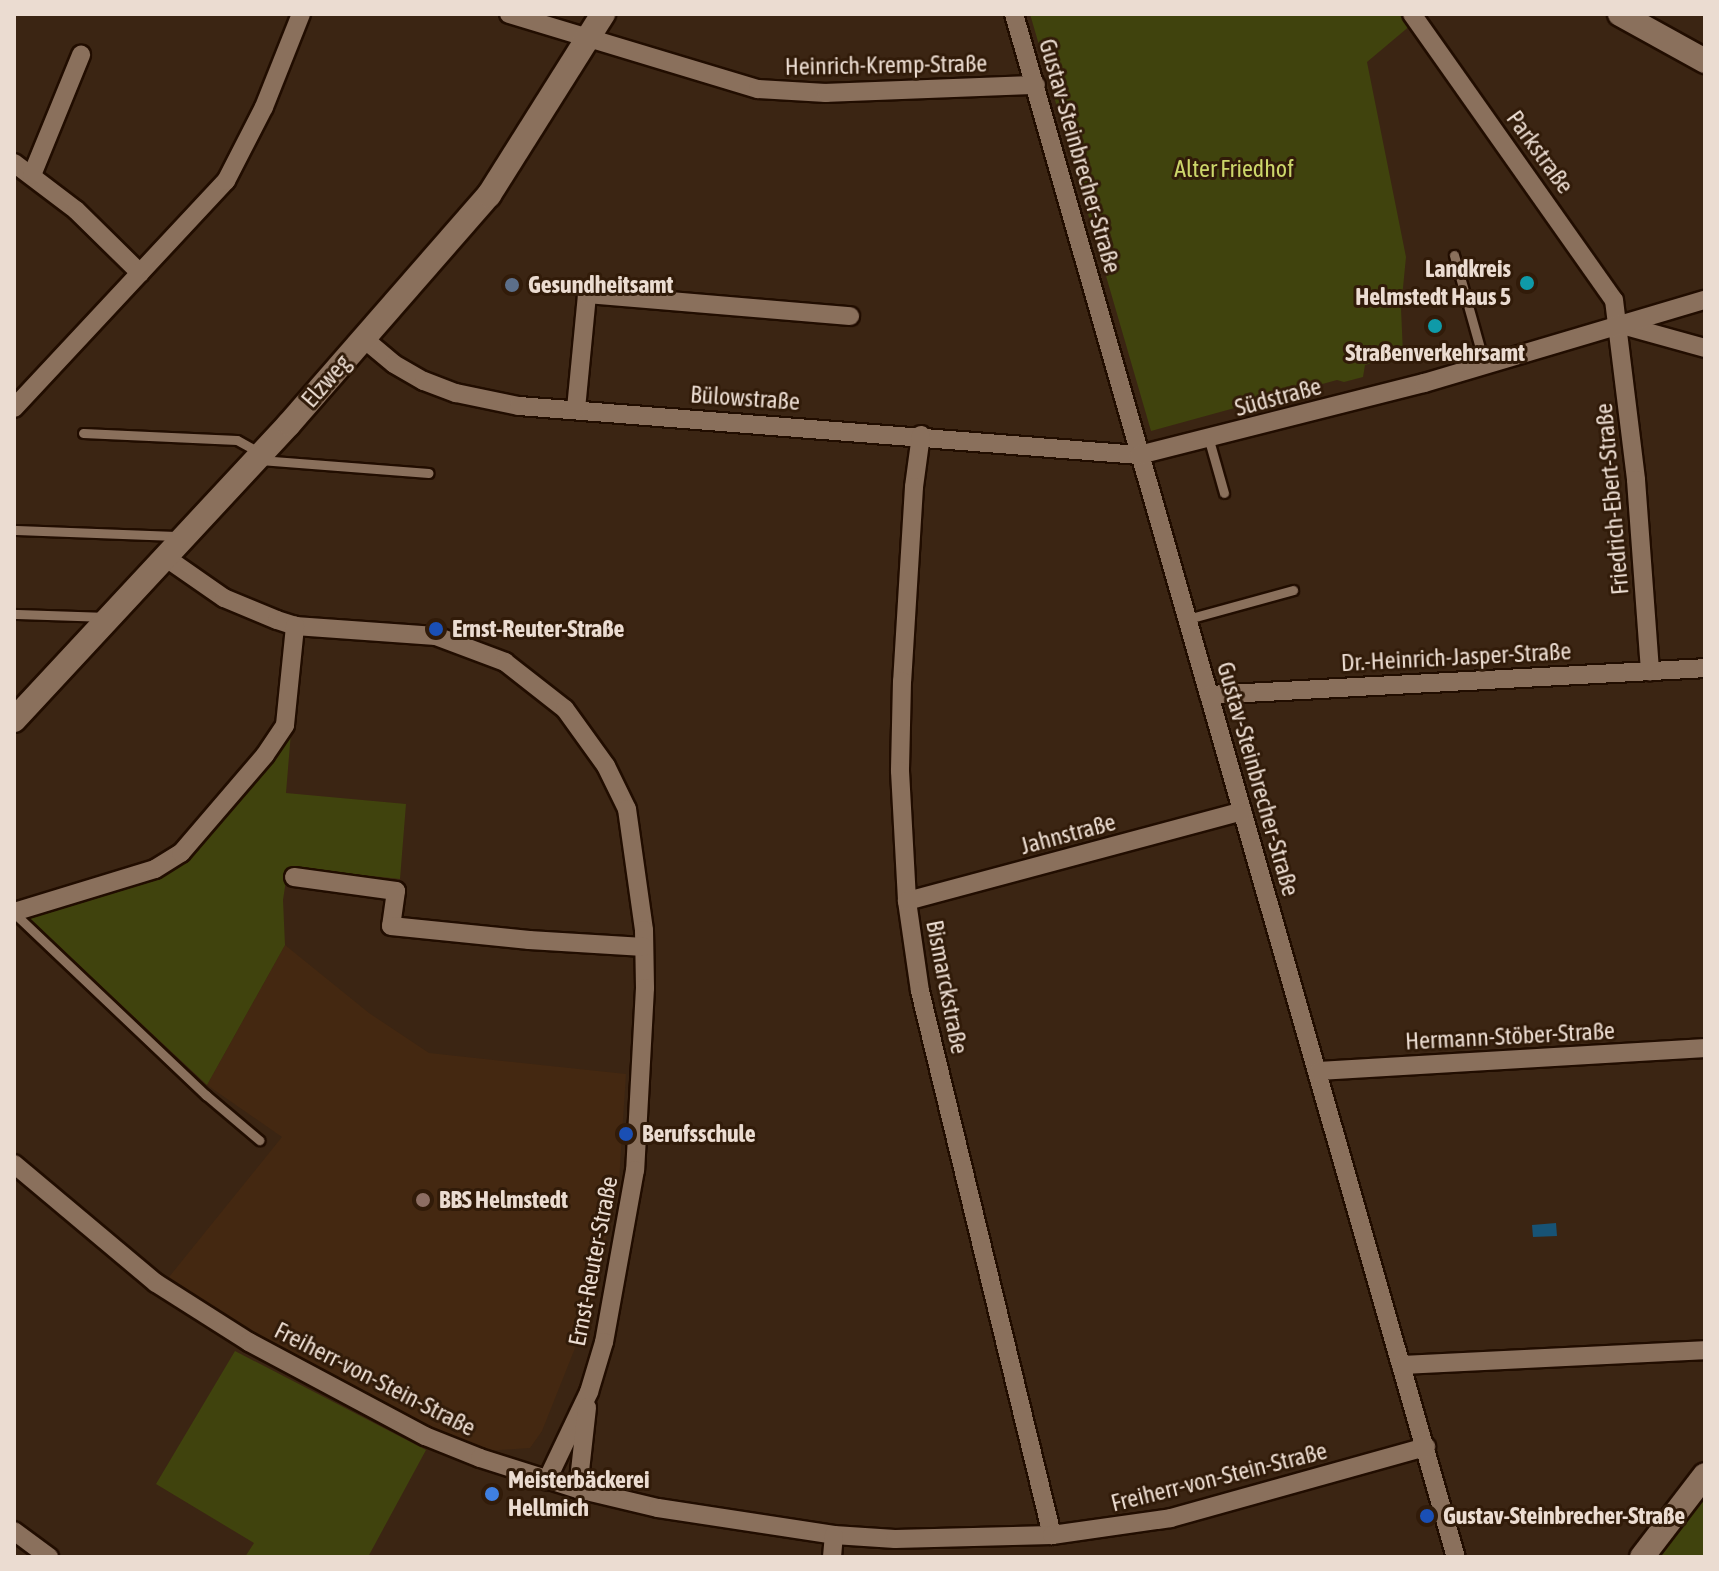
<!DOCTYPE html>
<html>
<head>
<meta charset="utf-8">
<style>
	body { margin:0 }
	#map { position:relative; width:1719px; height:1571px; overflow:hidden; background:#3b2513; font-family:"Asap Condensed",sans-serif }
	div>[style] { position:absolute }
	[style*='--x'] { left:calc(var(--x)*1px); top:calc(var(--y)*1px); width:calc(var(--w)*1px); rotate:calc(var(--a)*1deg) }
	.built>* { inset:0; background:#442811 }
	.green>* { inset:0; background:#40430d }
	.water>* { inset:0; background:#175375 }
	.roads { filter:drop-shadow(2px 0 #210d00) drop-shadow(-2px 0 #210d00) drop-shadow(0 2px #210d00) drop-shadow(0 -2px #210d00) }
	.lane>* { height:9px; margin:-4.5px; padding:0 4.5px; transform-origin:4.5px; border-radius:4.5px; background:#8a705c }
	.street>* { height:18px; margin:-9px; padding:0 9px; transform-origin:9px; border-radius:9px; background:#8a705c }
	.secondary>* { height:24px; margin:-12px; padding:0 12px; transform-origin:12px; border-radius:12px; background:#8a705c }
	.dots>* { width:22px; height:22px; translate:-50% -50%; box-sizing:border-box; border:4px solid #311b09; border-radius:50% }
	span { translate:-50% -50%; white-space:nowrap; text-align:center; line-height:1.15; -webkit-text-stroke:6px #311b09; paint-order:stroke }
	.street-label { font-size:24px; color:#ebdcd1 }
	.park-label { font-size:24px; color:#ccd66a }
	.poi-label { font-size:24px; color:#ebdcd1; font-weight:700 }
	.right { translate:-100% -50%; text-align:right }
	.left { translate:0 -50%; text-align:left }
	.frame { position:absolute; inset:0; border:16px solid #ebdcd1; pointer-events:none }
</style>
</head>
<body>
<div id="map">
	<div class="built">
		<div style="clip-path:polygon(285px 945px,369px 1013px,429px 1053px,626px 1074px,619px 1181px,589px 1313px,542px 1431px,530px 1448px,484px 1451px,428px 1428px,239px 1324px,169px 1277px,282px 1137px,207px 1085px)"></div>
	</div>
	<div class="green">
		<div style="clip-path:polygon(1030px 14px,1424px 14px,1367px 62px,1406px 257px,1401px 308px,1403px 354px,1365px 365px,1363px 377px,1344px 382px,1337px 380px,1151px 431px)"></div>
		<div style="clip-path:polygon(291px 732px,286px 793px,406px 804px,400px 879px,288px 867px,283px 900px,285px 945px,207px 1085px,24px 914px,161px 870px)"></div>
		<div style="clip-path:polygon(235px 1351px,426px 1450px,368px 1557px,245px 1557px,254px 1543px,156px 1484px)"></div>
		<div style="clip-path:polygon(1705px 1490px,1705px 1557px,1652px 1557px)"></div>
	</div>
	<div class="water">
		<div style="clip-path:polygon(1556px 1223px,1557px 1236px,1533px 1237px,1532px 1225px)"></div>
	</div>
	<div class="roads">
		<div class="lane">
			<div style="--x:1454;--y:255;--w:115;--a:74.4"></div>
			<div style="--x:83;--y:433;--w:154;--a:2.6"></div>
			<div style="--x:237;--y:440;--w:26;--a:29"></div>
			<div style="--x:1209;--y:440;--w:55;--a:74.2"></div>
			<div style="--x:260;--y:460;--w:169;--a:4.4"></div>
			<div style="--x:14;--y:530;--w:164;--a:2.1"></div>
			<div style="--x:14;--y:614;--w:89;--a:1.9"></div>
			<div style="--x:1188;--y:619;--w:109;--a:-15.4"></div>
			<div style="--x:14;--y:913;--w:265;--a:43.5"></div>
			<div style="--x:206;--y:1095;--w:70;--a:40.3"></div>
		</div>
		<div class="street">
			<div style="--x:509;--y:14;--w:260;--a:16.8"></div>
			<div style="--x:758;--y:89;--w:68;--a:3.4"></div>
			<div style="--x:826;--y:93;--w:210;--a:-2.2"></div>
			<div style="--x:1014;--y:14;--w:1605;--a:74.02"></div>
			<div style="--x:1412;--y:14;--w:350;--a:54.8"></div>
			<div style="--x:1614;--y:300;--w:181;--a:83"></div>
			<div style="--x:1636;--y:480;--w:192;--a:85.8"></div>
			<div style="--x:14;--y:163;--w:78;--a:37.2"></div>
			<div style="--x:76;--y:210;--w:90;--a:44.5"></div>
			<div style="--x:32;--y:175;--w:130;--a:-67.8"></div>
			<div style="--x:1622;--y:325;--w:86;--a:15.5"></div>
			<div style="--x:363;--y:338;--w:40;--a:40"></div>
			<div style="--x:394;--y:364;--w:34;--a:30"></div>
			<div style="--x:424;--y:381;--w:34;--a:21"></div>
			<div style="--x:456;--y:393;--w:64;--a:11.7"></div>
			<div style="--x:519;--y:406;--w:622;--a:4.52"></div>
			<div style="--x:1139;--y:455;--w:294;--a:-14.2"></div>
			<div style="--x:1424;--y:383;--w:293;--a:-16.5"></div>
			<div style="--x:14;--y:408;--w:311;--a:-47"></div>
			<div style="--x:226;--y:181;--w:83;--a:-62.8"></div>
			<div style="--x:264;--y:107;--w:100;--a:-68.3"></div>
			<div style="--x:576;--y:409;--w:116;--a:-84.5"></div>
			<div style="--x:587;--y:294;--w:264;--a:4.8"></div>
			<div style="--x:921;--y:435;--w:52;--a:97.7"></div>
			<div style="--x:914;--y:487;--w:194;--a:93.5"></div>
			<div style="--x:902;--y:681;--w:90;--a:91.3"></div>
			<div style="--x:900;--y:771;--w:130;--a:86.9"></div>
			<div style="--x:907;--y:901;--w:91;--a:81.8"></div>
			<div style="--x:920;--y:991;--w:560;--a:76.36"></div>
			<div style="--x:165;--y:557;--w:72;--a:34.8"></div>
			<div style="--x:224;--y:598;--w:57;--a:22.5"></div>
			<div style="--x:277;--y:620;--w:19;--a:18"></div>
			<div style="--x:295;--y:626;--w:141;--a:4.1"></div>
			<div style="--x:436;--y:636;--w:74;--a:20.6"></div>
			<div style="--x:505;--y:662;--w:76;--a:38.1"></div>
			<div style="--x:565;--y:709;--w:70;--a:54.3"></div>
			<div style="--x:606;--y:766;--w:48;--a:64"></div>
			<div style="--x:627;--y:809;--w:122;--a:82"></div>
			<div style="--x:644;--y:930;--w:58;--a:89"></div>
			<div style="--x:645;--y:988;--w:182;--a:93.1"></div>
			<div style="--x:635;--y:1170;--w:175;--a:100.2"></div>
			<div style="--x:604;--y:1342;--w:52;--a:106.7"></div>
			<div style="--x:589;--y:1392;--w:98;--a:115.5"></div>
			<div style="--x:1209;--y:695;--w:497;--a:-3.1"></div>
			<div style="--x:294;--y:877;--w:103;--a:7.8"></div>
			<div style="--x:396;--y:891;--w:35;--a:98"></div>
			<div style="--x:391;--y:926;--w:139;--a:5.8"></div>
			<div style="--x:529;--y:940;--w:115;--a:3.5"></div>
			<div style="--x:907;--y:901;--w:347;--a:-15"></div>
			<div style="--x:14;--y:912;--w:147;--a:-17"></div>
			<div style="--x:155;--y:869;--w:31;--a:-32"></div>
			<div style="--x:181;--y:853;--w:129;--a:-49.4"></div>
			<div style="--x:265;--y:755;--w:36;--a:-56"></div>
			<div style="--x:285;--y:725;--w:100;--a:-84.2"></div>
			<div style="--x:1319;--y:1071;--w:387;--a:-3.4"></div>
			<div style="--x:14;--y:1164;--w:185;--a:40"></div>
			<div style="--x:156;--y:1283;--w:110;--a:32.4"></div>
			<div style="--x:249;--y:1342;--w:200;--a:28.1"></div>
			<div style="--x:425;--y:1436;--w:59;--a:21.8"></div>
			<div style="--x:480;--y:1458;--w:103;--a:17.6"></div>
			<div style="--x:578;--y:1489;--w:82;--a:13.4"></div>
			<div style="--x:658;--y:1508;--w:178;--a:8.7"></div>
			<div style="--x:834;--y:1535;--w:61;--a:3.8"></div>
			<div style="--x:895;--y:1539;--w:157;--a:-1.5"></div>
			<div style="--x:1052;--y:1535;--w:120;--a:-8.1"></div>
			<div style="--x:1171;--y:1518;--w:265;--a:-15.6"></div>
			<div style="--x:1401;--y:1365;--w:304;--a:-2.8"></div>
			<div style="--x:578;--y:1489;--w:82;--a:-83.7"></div>
			<div style="--x:14;--y:1531;--w:44;--a:36.6"></div>
			<div style="--x:832;--y:1557;--w:22;--a:-85"></div>
		</div>
		<div class="secondary">
			<div style="--x:1620;--y:14;--w:97;--a:28.9"></div>
			<div style="--x:14;--y:720;--w:404;--a:-47.1"></div>
			<div style="--x:289;--y:424;--w:304;--a:-48.9"></div>
			<div style="--x:489;--y:195;--w:214;--a:-57.8"></div>
			<div style="--x:1642;--y:1557;--w:103;--a:-52.5"></div>
		</div>
	</div>
	<div class="dots">
		<div style="left:1527px;top:283px;background:#0f9aa8"></div>
		<div style="left:512px;top:285px;background:#5c6f8a"></div>
		<div style="left:1435px;top:326px;background:#0f9aa8"></div>
		<div style="left:436px;top:629px;background:#1a4fb4"></div>
		<div style="left:626px;top:1134px;background:#1a4fb4"></div>
		<div style="left:423px;top:1200px;background:#8d6e63"></div>
		<div style="left:492px;top:1494px;background:#3f7fe0"></div>
		<div style="left:1427px;top:1516px;background:#1a4fb4"></div>
	</div>
	<div class="street-label">
		<span style="left:886px;top:65px;rotate:-1deg">Heinrich-Kremp-Straße</span>
		<span style="left:1540px;top:152px;rotate:54deg">Parkstraße</span>
		<span style="left:1080px;top:156px;rotate:74deg">Gustav-Steinbrecher-Straße</span>
		<span style="left:326px;top:381px;rotate:-49deg">Elzweg</span>
		<span style="left:1278px;top:397px;rotate:-15deg">Südstraße</span>
		<span style="left:745px;top:398px;rotate:4deg">Bülowstraße</span>
		<span style="left:1612px;top:499px;rotate:-95deg">Friedrich-Ebert-Straße</span>
		<span style="left:1456px;top:657px;rotate:-3deg">Dr.-Heinrich-Jasper-Straße</span>
		<span style="left:1258px;top:779px;rotate:74deg">Gustav-Steinbrecher-Straße</span>
		<span style="left:1068px;top:834px;rotate:-15deg">Jahnstraße</span>
		<span style="left:947px;top:987px;rotate:79deg">Bismarckstraße</span>
		<span style="left:1510px;top:1036px;rotate:-3deg">Hermann-Stöber-Straße</span>
		<span style="left:593px;top:1261px;rotate:-79deg">Ernst-Reuter-Straße</span>
		<span style="left:375px;top:1379px;rotate:27deg">Freiherr-von-Stein-Straße</span>
		<span style="left:1219px;top:1477px;rotate:-14deg">Freiherr-von-Stein-Straße</span>
	</div>
	<div class="park-label">
		<span style="left:1234px;top:169px">Alter Friedhof</span>
	</div>
	<div class="poi-label">
		<span class="right" style="left:1511px;top:283px">Landkreis<br>Helmstedt Haus 5</span>
		<span class="left" style="left:528px;top:285px">Gesundheitsamt</span>
		<span style="left:1435px;top:353px">Straßenverkehrsamt</span>
		<span class="left" style="left:452px;top:629px">Ernst-Reuter-Straße</span>
		<span class="left" style="left:642px;top:1134px">Berufsschule</span>
		<span class="left" style="left:439px;top:1200px">BBS Helmstedt</span>
		<span class="left" style="left:508px;top:1494px">Meisterbäckerei<br>Hellmich</span>
		<span class="left" style="left:1443px;top:1516px">Gustav-Steinbrecher-Straße</span>
	</div>
	<div class="frame"></div>
</div>
</body>
</html>
